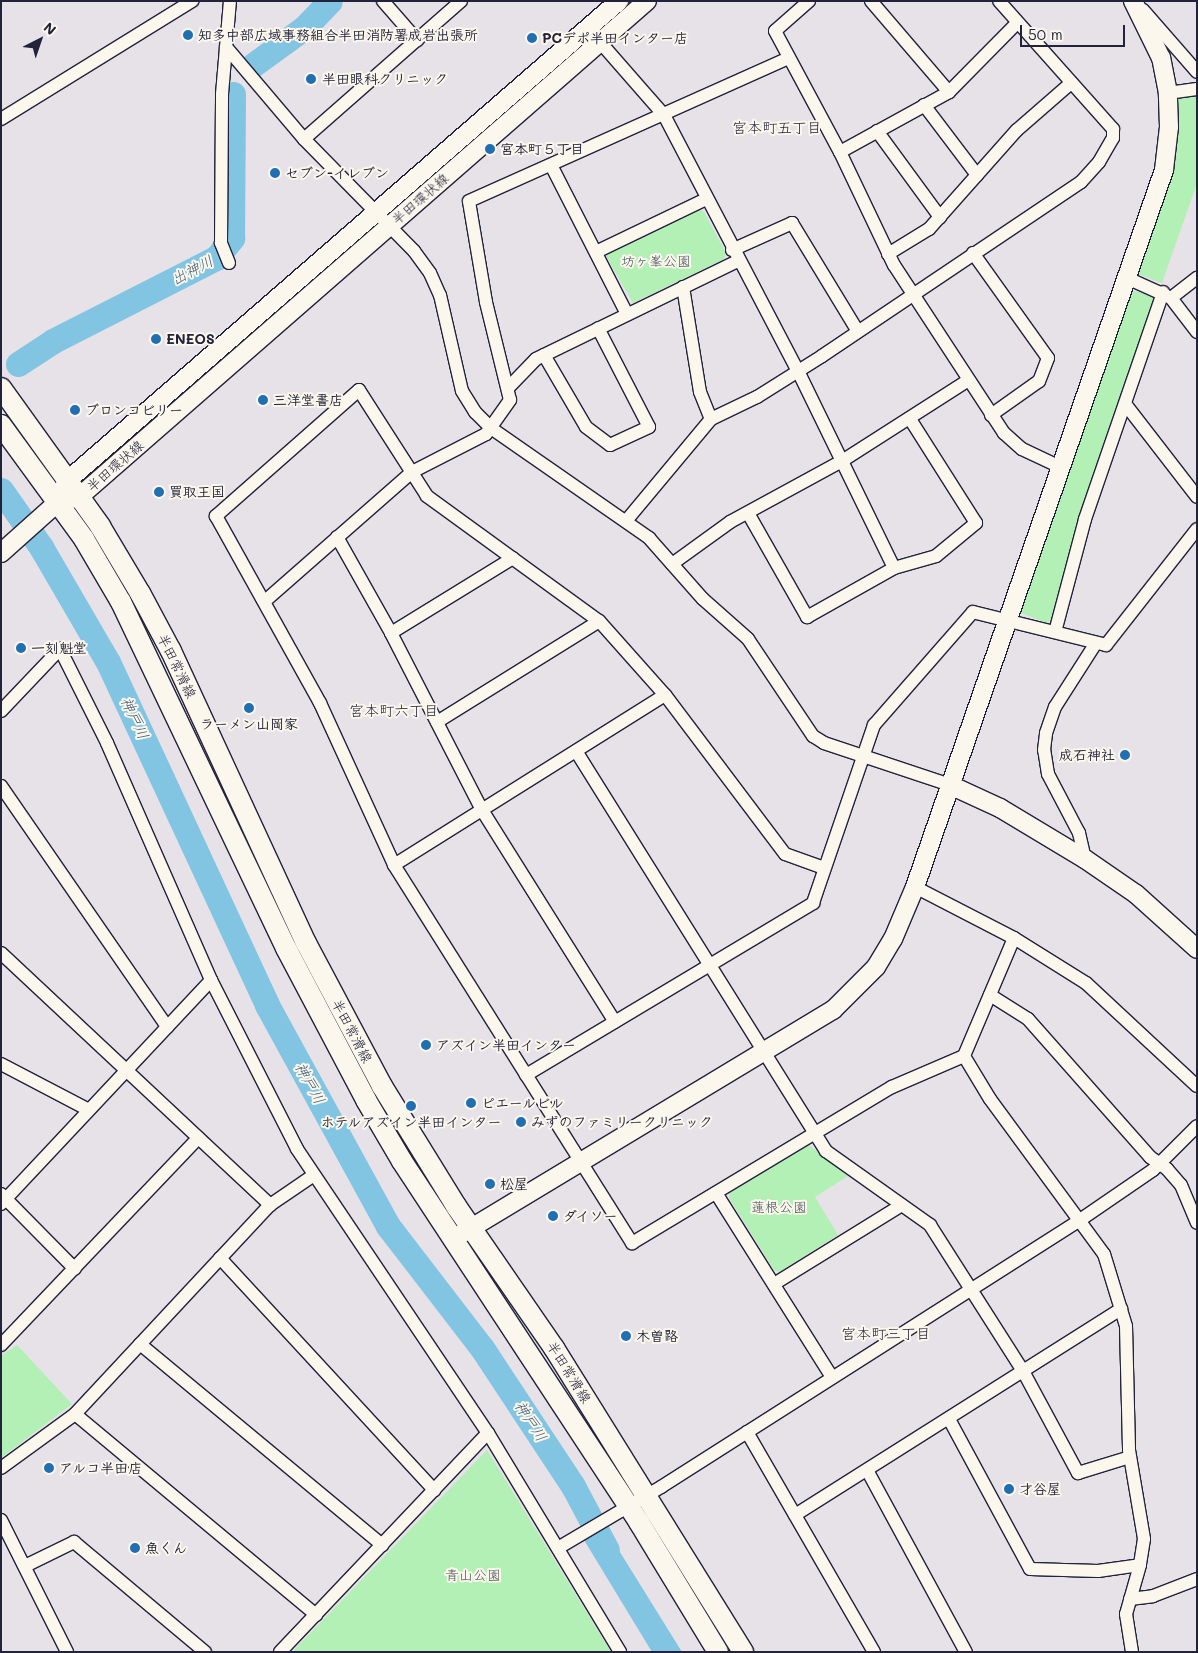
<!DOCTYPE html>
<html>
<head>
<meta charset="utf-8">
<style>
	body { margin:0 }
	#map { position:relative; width:1198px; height:1653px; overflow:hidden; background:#e7e1e8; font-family:Mali,"Klee One",sans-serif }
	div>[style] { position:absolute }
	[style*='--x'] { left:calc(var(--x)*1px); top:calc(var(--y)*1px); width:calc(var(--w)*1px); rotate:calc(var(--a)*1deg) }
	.green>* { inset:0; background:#b2f0b6 }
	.water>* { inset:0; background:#81c5e2 }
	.river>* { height:25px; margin:-12.5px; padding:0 12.5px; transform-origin:12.5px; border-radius:12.5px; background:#81c5e2 }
	.roads { filter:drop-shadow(1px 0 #22223b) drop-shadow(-1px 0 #22223b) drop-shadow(0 1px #22223b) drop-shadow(0 -1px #22223b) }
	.street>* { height:12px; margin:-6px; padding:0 6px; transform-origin:6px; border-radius:6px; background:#fbf7ec }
	.secondary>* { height:18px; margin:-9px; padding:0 9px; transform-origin:9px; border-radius:9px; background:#fbf7ec }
	.primary>* { height:20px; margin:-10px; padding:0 10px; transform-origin:10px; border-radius:10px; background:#fbf7ec }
	.dots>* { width:14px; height:14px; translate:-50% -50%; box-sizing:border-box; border:2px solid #fbf7ec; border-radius:50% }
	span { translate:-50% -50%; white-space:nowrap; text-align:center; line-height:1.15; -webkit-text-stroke:4px #fbf7ec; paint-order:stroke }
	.poi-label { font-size:14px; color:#22223b; font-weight:700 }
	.left { translate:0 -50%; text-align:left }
	.right { translate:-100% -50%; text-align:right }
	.street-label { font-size:14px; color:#22223b }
	.park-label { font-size:14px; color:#46565a }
	.neighbourhood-label { font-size:15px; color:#22223b }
	.water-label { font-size:15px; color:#435b75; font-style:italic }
	.frame { position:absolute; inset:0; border:2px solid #22223b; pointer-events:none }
	.north { position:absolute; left:15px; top:15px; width:50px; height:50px; -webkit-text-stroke:4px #fbf7ec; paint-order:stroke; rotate:41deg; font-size:14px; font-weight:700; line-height:20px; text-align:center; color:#22223b }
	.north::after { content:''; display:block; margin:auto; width:18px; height:22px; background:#22223b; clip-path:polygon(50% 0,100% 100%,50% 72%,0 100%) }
	.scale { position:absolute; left:1020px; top:25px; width:105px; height:22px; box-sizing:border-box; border:2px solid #22223b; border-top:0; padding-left:6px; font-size:15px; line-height:18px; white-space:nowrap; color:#22223b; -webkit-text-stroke:4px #fbf7ec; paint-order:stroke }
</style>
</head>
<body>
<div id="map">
	<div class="green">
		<div style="clip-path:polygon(1197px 94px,1197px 183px,1162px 283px,1138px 274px,1172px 169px,1177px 100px,1180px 96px)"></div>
		<div style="clip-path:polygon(699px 209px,704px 212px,726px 253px,724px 259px,633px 303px,606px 256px,609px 251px)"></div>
		<div style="clip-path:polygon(1131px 291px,1153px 294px,1154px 298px,1078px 519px,1051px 620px,1047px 623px,1019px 612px)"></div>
		<div style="clip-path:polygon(809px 1145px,848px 1176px,815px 1197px,838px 1235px,779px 1272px,774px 1270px,729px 1198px,730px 1192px)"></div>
		<div style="clip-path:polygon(17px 1345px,72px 1404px,1px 1458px,1px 1356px)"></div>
		<div style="clip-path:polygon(487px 1450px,611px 1652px,292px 1652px)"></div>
	</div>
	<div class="water">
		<div style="clip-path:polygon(605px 1528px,682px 1652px,652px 1652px,584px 1540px)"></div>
	</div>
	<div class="river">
		<div style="--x:253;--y:65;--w:63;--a:-36"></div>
		<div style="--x:304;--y:28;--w:37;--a:-46"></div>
		<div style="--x:18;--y:364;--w:42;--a:-33.3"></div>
		<div style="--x:53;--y:341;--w:183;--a:-27"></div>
		<div style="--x:216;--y:258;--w:26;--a:-51"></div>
		<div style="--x:232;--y:238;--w:144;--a:-89.6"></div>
		<div style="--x:1;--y:490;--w:70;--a:54.9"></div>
		<div style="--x:41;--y:547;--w:133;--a:59.8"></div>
		<div style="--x:108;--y:662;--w:378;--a:65.1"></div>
		<div style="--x:267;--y:1005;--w:252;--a:61.3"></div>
		<div style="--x:388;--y:1226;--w:154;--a:52.4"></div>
		<div style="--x:482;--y:1348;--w:165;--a:56.6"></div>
		<div style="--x:573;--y:1486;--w:72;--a:62"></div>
	</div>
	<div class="roads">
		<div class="street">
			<div style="--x:383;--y:1;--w:52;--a:48.9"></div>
			<div style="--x:809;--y:1;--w:45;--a:138.6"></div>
			<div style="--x:775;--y:31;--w:137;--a:61.8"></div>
			<div style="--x:840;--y:152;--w:125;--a:64.5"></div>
			<div style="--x:894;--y:265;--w:201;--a:56.8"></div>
			<div style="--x:1004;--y:433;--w:24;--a:42"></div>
			<div style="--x:1022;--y:449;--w:42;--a:25.3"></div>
			<div style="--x:871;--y:1;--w:120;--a:49.4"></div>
			<div style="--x:1143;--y:10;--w:82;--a:48.9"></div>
			<div style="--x:600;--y:42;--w:97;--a:48.8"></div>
			<div style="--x:664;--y:115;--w:289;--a:62.4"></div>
			<div style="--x:798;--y:371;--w:219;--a:64"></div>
			<div style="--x:226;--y:47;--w:121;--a:49.7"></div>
			<div style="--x:304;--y:139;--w:157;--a:45.5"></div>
			<div style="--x:414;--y:251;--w:27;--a:54"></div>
			<div style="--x:430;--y:273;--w:24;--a:66"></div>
			<div style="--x:440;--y:295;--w:98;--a:77.1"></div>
			<div style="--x:462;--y:391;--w:25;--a:58"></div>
			<div style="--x:475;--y:412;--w:23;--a:45"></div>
			<div style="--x:491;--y:428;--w:193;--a:34.8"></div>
			<div style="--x:649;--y:538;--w:81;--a:48.5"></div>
			<div style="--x:703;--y:599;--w:60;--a:41.6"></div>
			<div style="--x:748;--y:639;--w:117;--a:56.2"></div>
			<div style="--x:813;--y:736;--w:13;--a:32"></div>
			<div style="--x:824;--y:743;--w:133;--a:18.4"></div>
			<div style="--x:1168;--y:93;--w:29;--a:-8"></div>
			<div style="--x:924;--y:105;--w:88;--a:52.9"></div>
			<div style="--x:1;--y:119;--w:225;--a:-31.7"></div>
			<div style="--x:877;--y:131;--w:107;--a:53.8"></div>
			<div style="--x:304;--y:139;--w:209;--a:-41.3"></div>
			<div style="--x:840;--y:152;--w:124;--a:-28.8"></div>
			<div style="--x:949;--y:92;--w:97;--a:-45.4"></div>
			<div style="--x:551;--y:165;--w:167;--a:63"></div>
			<div style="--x:732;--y:250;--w:66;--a:-24.2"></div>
			<div style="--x:792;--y:223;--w:125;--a:58.7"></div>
			<div style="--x:596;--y:252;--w:122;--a:-25.7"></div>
			<div style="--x:973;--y:253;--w:129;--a:54.5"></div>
			<div style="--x:1048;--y:358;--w:25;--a:111"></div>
			<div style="--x:1039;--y:381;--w:59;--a:144.7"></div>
			<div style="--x:888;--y:254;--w:48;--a:-31.4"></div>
			<div style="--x:929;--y:229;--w:132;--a:-48.4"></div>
			<div style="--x:1017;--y:130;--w:72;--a:-41"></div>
			<div style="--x:229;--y:263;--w:22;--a:-112"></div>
			<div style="--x:221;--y:243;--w:149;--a:-89.6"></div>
			<div style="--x:222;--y:94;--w:93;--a:-85.1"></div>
			<div style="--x:1127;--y:278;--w:48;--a:24.4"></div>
			<div style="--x:1171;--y:298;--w:43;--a:52.6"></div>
			<div style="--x:683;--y:287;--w:106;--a:80.8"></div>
			<div style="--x:700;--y:392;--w:29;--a:68"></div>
			<div style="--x:1171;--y:298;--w:33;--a:-38"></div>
			<div style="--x:544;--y:355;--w:83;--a:59.7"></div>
			<div style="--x:586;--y:427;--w:30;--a:37"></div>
			<div style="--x:610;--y:445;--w:43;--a:-24.8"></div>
			<div style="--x:649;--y:427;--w:111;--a:-117.3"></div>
			<div style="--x:508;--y:388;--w:40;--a:-46"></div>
			<div style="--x:536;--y:359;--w:225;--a:-25.9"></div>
			<div style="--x:1126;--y:405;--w:116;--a:52.3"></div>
			<div style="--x:748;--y:513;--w:120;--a:60.4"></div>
			<div style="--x:807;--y:617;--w:100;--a:-29.4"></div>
			<div style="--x:894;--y:568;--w:44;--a:-15.9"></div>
			<div style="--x:936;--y:556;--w:52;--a:-39.5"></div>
			<div style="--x:976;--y:523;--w:123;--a:-122.4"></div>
			<div style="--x:626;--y:521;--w:133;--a:-50.2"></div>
			<div style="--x:711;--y:419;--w:51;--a:-25.6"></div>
			<div style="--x:757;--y:397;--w:77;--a:-32.2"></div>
			<div style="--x:822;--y:356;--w:312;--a:-33.9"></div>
			<div style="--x:1081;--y:182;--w:27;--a:-48"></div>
			<div style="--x:1099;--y:162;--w:28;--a:-60"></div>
			<div style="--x:1113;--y:138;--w:9;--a:-90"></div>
			<div style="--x:1113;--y:129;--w:171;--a:-131.7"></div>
			<div style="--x:337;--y:537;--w:110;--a:60.6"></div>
			<div style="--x:391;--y:633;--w:199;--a:62.8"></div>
			<div style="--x:482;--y:810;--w:250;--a:57.9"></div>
			<div style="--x:672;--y:564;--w:72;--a:-35.9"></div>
			<div style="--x:730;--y:522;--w:128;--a:-28.6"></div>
			<div style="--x:842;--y:461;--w:148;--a:-32.6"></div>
			<div style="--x:265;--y:601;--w:196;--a:-41.3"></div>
			<div style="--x:412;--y:472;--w:83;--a:-27.2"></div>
			<div style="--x:486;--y:434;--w:42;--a:-54.8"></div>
			<div style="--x:510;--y:400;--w:101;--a:-103.8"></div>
			<div style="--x:486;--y:302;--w:102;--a:-99.6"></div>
			<div style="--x:469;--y:201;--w:350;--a:-24.1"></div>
			<div style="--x:1055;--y:632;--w:117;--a:-75.1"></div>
			<div style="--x:1085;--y:519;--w:240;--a:-71"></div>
			<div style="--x:391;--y:633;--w:143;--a:-31.6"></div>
			<div style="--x:1;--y:711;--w:86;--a:-46.4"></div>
			<div style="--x:60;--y:649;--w:105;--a:63.4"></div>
			<div style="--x:107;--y:743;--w:259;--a:66.3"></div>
			<div style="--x:211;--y:980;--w:190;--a:63"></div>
			<div style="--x:297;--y:1149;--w:342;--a:56.1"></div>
			<div style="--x:488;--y:1433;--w:256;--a:58.9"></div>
			<div style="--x:437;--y:722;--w:191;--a:-31.9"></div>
			<div style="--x:576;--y:751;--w:472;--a:58"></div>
			<div style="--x:826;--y:1151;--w:128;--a:35.4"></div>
			<div style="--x:930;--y:1225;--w:173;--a:57.5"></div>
			<div style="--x:1023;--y:1371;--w:116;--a:61.7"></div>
			<div style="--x:1078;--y:1473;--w:54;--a:-17.1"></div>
			<div style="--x:1;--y:786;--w:293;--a:55.4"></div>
			<div style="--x:1085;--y:859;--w:27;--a:-103"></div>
			<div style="--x:1079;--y:833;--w:67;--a:-117.7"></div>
			<div style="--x:1048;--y:774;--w:24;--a:-99"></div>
			<div style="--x:1044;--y:750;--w:17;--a:-83"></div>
			<div style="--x:1046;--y:733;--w:28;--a:-71"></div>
			<div style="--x:1055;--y:707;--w:76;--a:-57.4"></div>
			<div style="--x:394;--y:865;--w:320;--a:-32.1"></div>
			<div style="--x:824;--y:868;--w:41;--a:-160.3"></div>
			<div style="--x:785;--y:854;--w:199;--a:-127"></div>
			<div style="--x:665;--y:695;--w:99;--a:-131.7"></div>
			<div style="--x:599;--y:621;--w:213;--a:-144"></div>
			<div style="--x:427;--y:496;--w:126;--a:-122.7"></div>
			<div style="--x:359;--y:390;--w:191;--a:138.6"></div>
			<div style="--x:216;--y:516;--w:214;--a:60.9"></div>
			<div style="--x:320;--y:703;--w:178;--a:65.4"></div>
			<div style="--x:394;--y:865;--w:447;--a:57.8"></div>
			<div style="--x:632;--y:1243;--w:303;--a:-31"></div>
			<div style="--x:892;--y:1087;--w:78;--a:-23.3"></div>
			<div style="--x:915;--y:887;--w:111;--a:27.3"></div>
			<div style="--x:1014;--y:938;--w:85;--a:32"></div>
			<div style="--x:1086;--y:983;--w:151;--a:42.9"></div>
			<div style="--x:1014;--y:938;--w:128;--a:113"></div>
			<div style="--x:964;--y:1056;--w:50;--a:58.8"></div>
			<div style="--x:990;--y:1099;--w:192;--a:53.7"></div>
			<div style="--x:1104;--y:1254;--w:75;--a:73"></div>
			<div style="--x:1126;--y:1326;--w:124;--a:88.6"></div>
			<div style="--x:1129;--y:1450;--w:90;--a:80.4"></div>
			<div style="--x:1144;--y:1539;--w:26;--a:99"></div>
			<div style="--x:1140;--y:1565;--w:51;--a:105.9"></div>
			<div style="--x:1126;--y:1614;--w:38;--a:81"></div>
			<div style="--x:1;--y:953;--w:369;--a:43.1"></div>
			<div style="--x:990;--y:995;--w:45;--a:32.3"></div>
			<div style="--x:1028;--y:1019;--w:184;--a:48.5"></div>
			<div style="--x:1150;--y:1157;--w:21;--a:35"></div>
			<div style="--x:1167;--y:1169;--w:21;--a:49"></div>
			<div style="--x:1181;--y:1185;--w:41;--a:67.2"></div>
			<div style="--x:1;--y:1064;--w:99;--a:27.6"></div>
			<div style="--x:526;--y:1075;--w:335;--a:-30.9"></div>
			<div style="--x:813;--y:903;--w:188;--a:-71.1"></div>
			<div style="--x:874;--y:725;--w:150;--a:-48.8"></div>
			<div style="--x:973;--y:612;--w:137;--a:13.9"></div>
			<div style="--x:1106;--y:645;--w:147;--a:-51.9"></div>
			<div style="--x:716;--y:1193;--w:218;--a:57.8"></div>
			<div style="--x:1;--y:1194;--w:105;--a:45.4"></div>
			<div style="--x:1;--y:1204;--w:307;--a:-46.8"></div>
			<div style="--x:220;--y:1258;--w:316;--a:47.3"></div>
			<div style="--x:774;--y:1284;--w:150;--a:-31.7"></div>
			<div style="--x:140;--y:1344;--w:315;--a:39.7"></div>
			<div style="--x:1;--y:1345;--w:286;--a:-46.4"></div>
			<div style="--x:75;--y:1414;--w:314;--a:39.8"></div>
			<div style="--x:949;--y:1419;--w:170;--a:61.6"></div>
			<div style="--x:1030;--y:1569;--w:68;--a:1.7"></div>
			<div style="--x:1098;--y:1571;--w:42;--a:-8.1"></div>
			<div style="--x:747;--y:1432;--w:254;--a:60"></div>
			<div style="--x:1;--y:1468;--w:92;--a:-36.1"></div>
			<div style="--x:75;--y:1414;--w:286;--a:-47"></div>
			<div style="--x:270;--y:1205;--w:53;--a:-34.3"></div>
			<div style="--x:867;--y:1470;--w:207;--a:61.5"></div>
			<div style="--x:795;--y:1515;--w:386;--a:-32.3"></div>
			<div style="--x:1;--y:1520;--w:148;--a:63.4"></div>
			<div style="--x:558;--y:1548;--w:120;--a:-30.6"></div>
			<div style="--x:661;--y:1487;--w:497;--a:-32.5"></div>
			<div style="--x:1080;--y:1220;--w:88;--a:-34.4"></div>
			<div style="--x:1153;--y:1170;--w:62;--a:-45"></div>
			<div style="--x:25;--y:1566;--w:55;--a:-26.1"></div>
			<div style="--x:74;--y:1542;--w:171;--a:40"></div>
			<div style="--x:1130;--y:1599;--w:23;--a:-7"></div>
			<div style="--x:1153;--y:1596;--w:47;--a:-21.1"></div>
			<div style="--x:280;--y:1652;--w:302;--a:-46.5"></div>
		</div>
		<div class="secondary">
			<div style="--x:67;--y:500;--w:12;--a:-14"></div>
			<div style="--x:79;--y:497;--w:754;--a:-41.13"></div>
			<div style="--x:1;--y:553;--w:75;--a:-41.8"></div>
			<div style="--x:57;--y:503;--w:24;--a:-66"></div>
			<div style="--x:67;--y:481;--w:732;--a:-41.01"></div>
			<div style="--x:950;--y:785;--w:55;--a:24.7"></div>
			<div style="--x:1000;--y:808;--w:99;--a:31"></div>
			<div style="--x:1085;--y:859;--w:62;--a:34.5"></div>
			<div style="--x:1136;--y:894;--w:82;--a:42"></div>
			<div style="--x:453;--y:1239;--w:444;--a:-31.1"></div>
			<div style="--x:833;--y:1010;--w:61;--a:-45"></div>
			<div style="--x:876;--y:967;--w:33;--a:-59"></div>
			<div style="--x:893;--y:939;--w:56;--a:-67.1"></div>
			<div style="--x:915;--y:887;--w:759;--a:-70.85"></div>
			<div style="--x:1164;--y:170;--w:43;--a:-83.4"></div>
			<div style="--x:1169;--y:127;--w:34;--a:-92"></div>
			<div style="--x:1168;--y:93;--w:36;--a:-101"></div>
			<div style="--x:1161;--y:58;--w:64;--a:-116.2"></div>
		</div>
		<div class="primary">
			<div style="--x:1;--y:388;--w:170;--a:54.3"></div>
			<div style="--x:100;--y:526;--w:78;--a:59.2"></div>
			<div style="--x:140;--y:593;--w:66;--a:61.9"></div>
			<div style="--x:171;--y:651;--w:322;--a:65.2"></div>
			<div style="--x:306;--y:943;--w:162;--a:62"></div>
			<div style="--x:382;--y:1086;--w:141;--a:58.3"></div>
			<div style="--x:456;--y:1206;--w:173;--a:55.4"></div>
			<div style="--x:554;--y:1348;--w:358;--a:58.1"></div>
			<div style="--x:1;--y:425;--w:141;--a:53.9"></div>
			<div style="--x:84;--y:539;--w:73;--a:59.6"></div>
			<div style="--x:121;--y:602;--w:383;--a:64.5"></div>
			<div style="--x:286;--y:948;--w:172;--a:62.2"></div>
			<div style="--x:366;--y:1100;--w:71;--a:59.5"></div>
			<div style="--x:402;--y:1161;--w:432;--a:56.7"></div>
			<div style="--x:639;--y:1522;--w:152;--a:58.7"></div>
		</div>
	</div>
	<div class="dots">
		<div style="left:188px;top:35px;background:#1f6fb2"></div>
		<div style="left:532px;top:38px;background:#1f6fb2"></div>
		<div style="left:311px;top:79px;background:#1f6fb2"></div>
		<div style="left:490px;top:149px;background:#1f6fb2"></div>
		<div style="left:275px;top:173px;background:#1f6fb2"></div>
		<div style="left:156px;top:339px;background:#1f6fb2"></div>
		<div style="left:263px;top:400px;background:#1f6fb2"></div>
		<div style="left:75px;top:410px;background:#1f6fb2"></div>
		<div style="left:159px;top:492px;background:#1f6fb2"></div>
		<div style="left:21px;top:648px;background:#1f6fb2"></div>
		<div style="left:249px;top:708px;background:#1f6fb2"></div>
		<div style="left:1125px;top:755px;background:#1f6fb2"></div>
		<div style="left:426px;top:1045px;background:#1f6fb2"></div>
		<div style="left:471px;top:1103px;background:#1f6fb2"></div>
		<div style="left:411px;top:1106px;background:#1f6fb2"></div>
		<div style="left:521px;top:1122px;background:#1f6fb2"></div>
		<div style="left:490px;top:1184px;background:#1f6fb2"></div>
		<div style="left:553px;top:1216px;background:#1f6fb2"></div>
		<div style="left:626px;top:1336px;background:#1f6fb2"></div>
		<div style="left:49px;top:1468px;background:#1f6fb2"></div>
		<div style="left:1009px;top:1489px;background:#1f6fb2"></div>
		<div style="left:135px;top:1548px;background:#1f6fb2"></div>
	</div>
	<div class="poi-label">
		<span class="left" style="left:198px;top:35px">知多中部広域事務組合半田消防署成岩出張所</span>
		<span class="left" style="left:542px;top:38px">PCデポ半田インター店</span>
		<span class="left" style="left:322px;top:79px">半田眼科クリニック</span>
		<span class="left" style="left:500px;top:149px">宮本町５丁目</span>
		<span class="left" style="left:285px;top:173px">セブン-イレブン</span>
		<span class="left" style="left:166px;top:339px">ENEOS</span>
		<span class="left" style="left:273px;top:400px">三洋堂書店</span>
		<span class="left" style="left:85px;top:410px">ブロンコビリー</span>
		<span class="left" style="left:169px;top:492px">買取王国</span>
		<span class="left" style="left:31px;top:648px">一刻魁堂</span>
		<span style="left:249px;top:724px">ラーメン山岡家</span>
		<span class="right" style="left:1115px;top:755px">成石神社</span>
		<span class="left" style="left:436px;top:1045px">アズイン半田インター</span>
		<span class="left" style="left:481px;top:1103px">ピエールビル</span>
		<span style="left:411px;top:1122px">ホテルアズイン半田インター</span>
		<span class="left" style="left:531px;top:1122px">みずのファミリークリニック</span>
		<span class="left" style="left:500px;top:1184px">松屋</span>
		<span class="left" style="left:563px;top:1216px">ダイソー</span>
		<span class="left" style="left:636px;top:1336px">木曽路</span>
		<span class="left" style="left:59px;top:1468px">アルコ半田店</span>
		<span class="left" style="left:1019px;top:1489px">才谷屋</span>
		<span class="left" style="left:145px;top:1548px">魚くん</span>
	</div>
	<div class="street-label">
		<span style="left:420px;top:199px;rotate:-41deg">半田環状線</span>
		<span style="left:115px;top:466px;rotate:-41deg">半田環状線</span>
		<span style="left:177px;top:666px;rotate:64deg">半田常滑線</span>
		<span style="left:352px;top:1031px;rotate:62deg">半田常滑線</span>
		<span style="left:569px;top:1372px;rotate:58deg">半田常滑線</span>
	</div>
	<div class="park-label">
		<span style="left:656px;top:261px">坊ヶ峯公園</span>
		<span style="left:779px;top:1207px">蓮根公園</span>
		<span style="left:473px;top:1575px">青山公園</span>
	</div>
	<div class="neighbourhood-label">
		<span style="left:777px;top:128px">宮本町五丁目</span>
		<span style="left:394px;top:711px">宮本町六丁目</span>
		<span style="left:886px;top:1334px">宮本町三丁目</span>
	</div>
	<div class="water-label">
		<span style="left:192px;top:270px;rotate:-28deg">出神川</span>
		<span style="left:135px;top:718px;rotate:65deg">神戸川</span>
		<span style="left:310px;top:1083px;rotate:61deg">神戸川</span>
		<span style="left:531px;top:1421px;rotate:57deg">神戸川</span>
	</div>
	<div class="frame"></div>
	<div class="north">N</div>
	<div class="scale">50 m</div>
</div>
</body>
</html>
